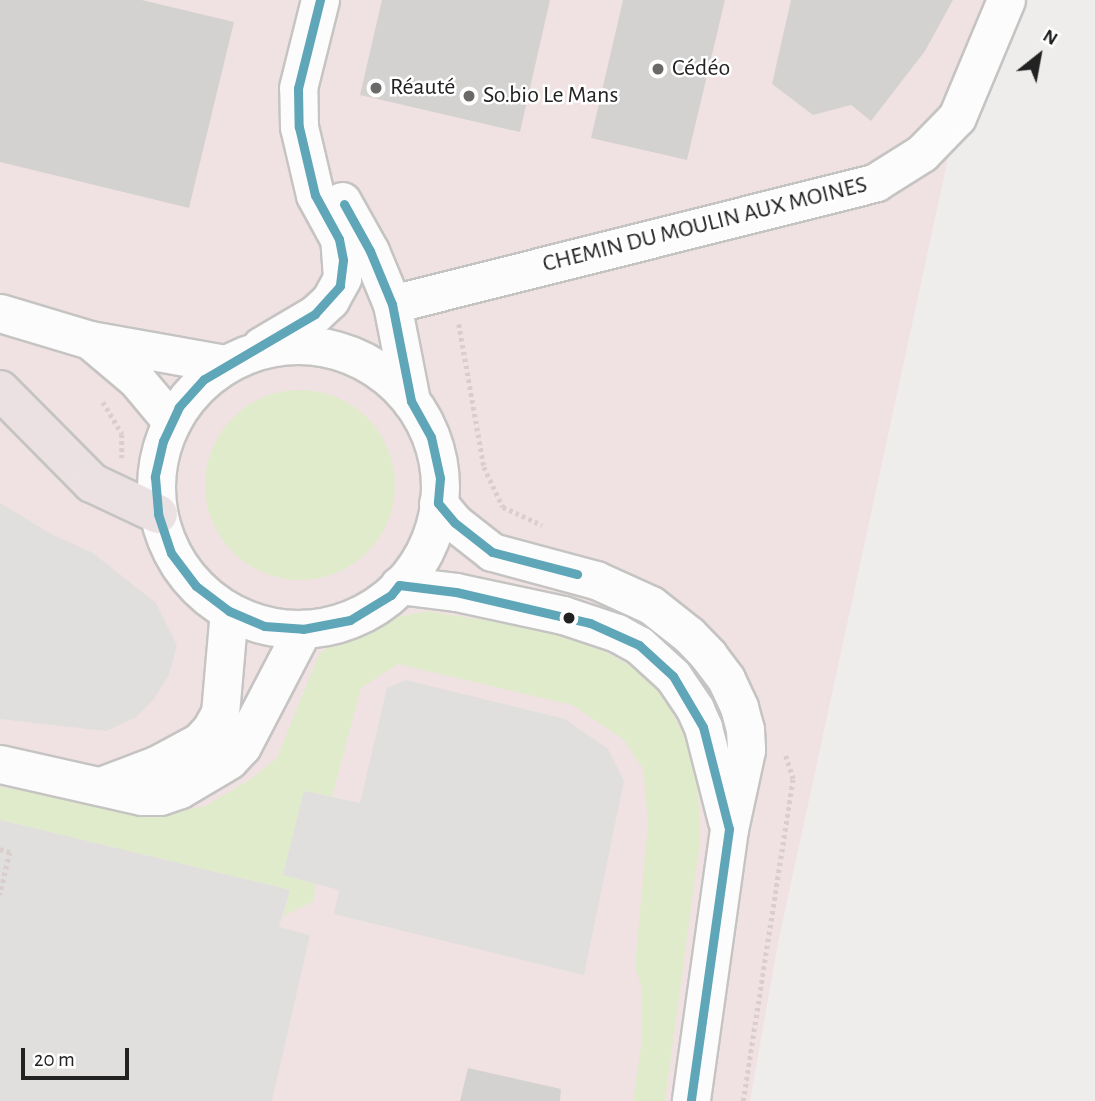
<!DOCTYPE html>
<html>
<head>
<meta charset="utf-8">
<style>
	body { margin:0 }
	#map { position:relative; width:1095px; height:1101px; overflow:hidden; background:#efedeb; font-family:"Alegreya Sans",sans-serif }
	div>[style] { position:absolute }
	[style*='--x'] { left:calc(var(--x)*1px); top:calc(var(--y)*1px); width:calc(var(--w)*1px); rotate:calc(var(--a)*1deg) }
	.commercial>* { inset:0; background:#f0e2e2 }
	.grass>* { inset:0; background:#e0ebcb }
	.round { border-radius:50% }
	.parking>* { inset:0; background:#e0dfde }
	.building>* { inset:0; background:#d4d2d0 }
	.path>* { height:4.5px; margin-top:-2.25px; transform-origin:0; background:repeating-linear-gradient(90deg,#dbcdcd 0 3.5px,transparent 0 7px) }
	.roads { filter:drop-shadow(2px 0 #c5c4c3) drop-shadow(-2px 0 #c5c4c3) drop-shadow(0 2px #c5c4c3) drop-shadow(0 -2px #c5c4c3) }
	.minor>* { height:37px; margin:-18.5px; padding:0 18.5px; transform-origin:18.5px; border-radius:18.5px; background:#fdfcfc }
	.minor>.ring { margin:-18.5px; padding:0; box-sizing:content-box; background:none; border:37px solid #fdfcfc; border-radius:50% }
	.highway>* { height:38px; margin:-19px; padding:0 19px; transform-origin:19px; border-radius:19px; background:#ebe1e3 }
	.bus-1>* { height:9px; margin:-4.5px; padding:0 4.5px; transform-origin:4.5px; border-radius:4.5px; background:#5ea6b8 }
	.dots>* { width:19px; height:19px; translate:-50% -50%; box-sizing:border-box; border:4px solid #fff; border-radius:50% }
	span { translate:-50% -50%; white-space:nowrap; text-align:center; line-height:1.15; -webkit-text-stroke:5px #fff; paint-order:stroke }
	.poi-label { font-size:24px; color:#222 }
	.left { translate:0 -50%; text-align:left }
	.street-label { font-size:24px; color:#222 }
	.north { position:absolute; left:1004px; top:21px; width:70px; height:70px; -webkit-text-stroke:5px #fff; paint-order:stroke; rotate:31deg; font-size:19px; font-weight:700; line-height:28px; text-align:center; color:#222 }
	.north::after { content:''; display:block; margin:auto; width:24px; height:32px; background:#222; clip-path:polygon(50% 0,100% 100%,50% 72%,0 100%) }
	.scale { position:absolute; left:21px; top:1048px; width:108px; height:32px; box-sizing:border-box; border:4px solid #222; border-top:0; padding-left:9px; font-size:21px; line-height:24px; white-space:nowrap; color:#222; -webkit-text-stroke:5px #fff; paint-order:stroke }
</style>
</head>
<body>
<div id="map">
	<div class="commercial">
		<div style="clip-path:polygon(0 0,1006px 0,957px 117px,778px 943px,750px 1101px,0 1101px)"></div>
	</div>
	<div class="grass">
		<div class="round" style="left:205px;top:390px;width:190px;height:190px"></div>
		<div style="clip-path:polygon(426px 611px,534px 628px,600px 649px,634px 668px,664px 697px,686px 739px,698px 778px,700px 841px,665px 1101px,633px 1101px,642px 1040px,642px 989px,635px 966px,648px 823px,643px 769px,623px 739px,572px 705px,398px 664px,361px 688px,332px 797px,304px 791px,283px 875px,315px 883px,314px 901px,283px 916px,290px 890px,0 820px,0 787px,149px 811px,177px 812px,205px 806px,251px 779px,277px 758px,319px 654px,352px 630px,371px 623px)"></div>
	</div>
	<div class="parking">
		<div style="clip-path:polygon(0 503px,53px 535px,93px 553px,156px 603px,177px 645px,169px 675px,154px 699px,135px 718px,106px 731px,0 719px)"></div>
		<div style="clip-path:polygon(406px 680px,565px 719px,608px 749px,624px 781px,584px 975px,334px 914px,339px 890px,283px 875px,304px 791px,360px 803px,387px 688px)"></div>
		<div style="clip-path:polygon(0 820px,290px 890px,279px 927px,310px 935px,272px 1101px,0 1101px)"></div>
	</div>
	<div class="building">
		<div style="clip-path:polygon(0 0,142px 0,234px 22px,189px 208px,0 162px)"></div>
		<div style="clip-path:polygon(382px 0,550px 0,520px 132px,360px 95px)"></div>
		<div style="clip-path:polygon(623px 0,725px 0,687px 160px,591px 138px)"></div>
		<div style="clip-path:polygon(791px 0,953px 0,925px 51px,871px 121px,851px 105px,813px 115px,772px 84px)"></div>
		<div style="clip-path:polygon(468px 1068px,561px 1089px,560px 1101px,460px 1101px)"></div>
	</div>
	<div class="path">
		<div style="--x:459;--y:324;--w:145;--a:80.1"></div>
		<div style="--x:484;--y:467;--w:44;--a:64.6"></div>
		<div style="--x:503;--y:507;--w:43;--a:24.8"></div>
		<div style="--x:103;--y:402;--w:37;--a:59"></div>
		<div style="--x:122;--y:434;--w:24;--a:90"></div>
		<div style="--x:0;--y:849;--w:10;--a:17"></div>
		<div style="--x:10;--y:852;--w:44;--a:103.1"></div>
		<div style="--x:743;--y:1101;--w:326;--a:-81.2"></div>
		<div style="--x:793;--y:779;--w:26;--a:-108"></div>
	</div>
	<div class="roads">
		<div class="minor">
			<div style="--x:342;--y:201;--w:57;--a:60.8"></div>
			<div style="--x:370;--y:251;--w:57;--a:67.5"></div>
			<div style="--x:392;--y:304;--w:99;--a:78.9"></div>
			<div style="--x:392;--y:304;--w:499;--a:-14.1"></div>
			<div style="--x:876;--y:182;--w:54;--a:-32.2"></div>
			<div style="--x:922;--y:153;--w:50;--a:-45.8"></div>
			<div style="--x:957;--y:117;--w:127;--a:-67.3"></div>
			<div style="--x:0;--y:313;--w:94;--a:16.7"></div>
			<div style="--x:90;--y:340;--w:137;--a:10.1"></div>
			<div style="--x:91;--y:341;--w:59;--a:40.2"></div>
			<div style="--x:136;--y:379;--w:56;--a:50.1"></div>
			<div class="ring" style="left:156px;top:345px;width:247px;height:247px"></div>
			<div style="--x:261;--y:346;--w:63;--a:-30.7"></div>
			<div style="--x:315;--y:314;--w:21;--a:-43"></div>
			<div style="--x:330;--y:300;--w:25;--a:-61"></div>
			<div style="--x:342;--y:278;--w:39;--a:-94"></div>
			<div style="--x:339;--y:239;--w:50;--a:-118.6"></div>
			<div style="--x:315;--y:195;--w:70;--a:-103.2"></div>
			<div style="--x:299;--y:127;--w:39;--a:-91"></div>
			<div style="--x:298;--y:88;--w:91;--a:-76"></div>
			<div style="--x:438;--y:503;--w:26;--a:50"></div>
			<div style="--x:455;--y:523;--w:47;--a:38.1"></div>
			<div style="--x:492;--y:552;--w:108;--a:15.1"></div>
			<div style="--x:596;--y:580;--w:60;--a:24.4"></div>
			<div style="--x:651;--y:605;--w:48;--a:38.3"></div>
			<div style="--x:689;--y:635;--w:28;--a:46"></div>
			<div style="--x:708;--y:655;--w:30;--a:53"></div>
			<div style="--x:726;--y:679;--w:31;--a:65"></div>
			<div style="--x:739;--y:707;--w:23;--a:75"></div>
			<div style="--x:745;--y:729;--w:21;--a:87"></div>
			<div style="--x:746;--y:750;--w:81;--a:102.1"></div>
			<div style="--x:729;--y:829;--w:275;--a:98"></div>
			<div style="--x:399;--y:585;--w:57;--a:7"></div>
			<div style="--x:456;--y:592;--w:109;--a:12.1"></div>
			<div style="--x:563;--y:615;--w:57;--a:18.4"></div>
			<div style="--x:617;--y:633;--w:25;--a:29"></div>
			<div style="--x:639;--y:645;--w:46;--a:42.4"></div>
			<div style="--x:673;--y:676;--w:40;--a:56"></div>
			<div style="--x:695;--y:709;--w:20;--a:66"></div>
			<div style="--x:703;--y:727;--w:97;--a:75.7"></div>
			<div style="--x:0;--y:764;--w:146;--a:12.7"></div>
			<div style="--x:142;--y:796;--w:18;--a:0"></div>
			<div style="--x:160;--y:796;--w:21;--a:-19"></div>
			<div style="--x:180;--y:789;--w:57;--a:-30.6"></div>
			<div style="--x:229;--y:760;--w:19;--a:-47"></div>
			<div style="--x:242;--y:746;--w:132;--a:-62.5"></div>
			<div style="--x:103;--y:785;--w:57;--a:-20.7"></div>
			<div style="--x:156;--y:765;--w:49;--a:-28.1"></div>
			<div style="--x:199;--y:742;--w:18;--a:-47"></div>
			<div style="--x:211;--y:729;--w:18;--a:-61"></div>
			<div style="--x:220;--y:713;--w:102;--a:-85"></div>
		</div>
		<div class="highway">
			<div style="--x:0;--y:390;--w:131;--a:45.3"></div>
			<div style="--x:92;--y:483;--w:73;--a:25.2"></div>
		</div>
	</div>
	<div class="bus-1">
		<div style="--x:320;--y:0;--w:91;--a:104"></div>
		<div style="--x:298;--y:88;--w:39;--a:89"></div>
		<div style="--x:299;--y:127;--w:70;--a:76.8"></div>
		<div style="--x:315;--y:195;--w:50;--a:61.4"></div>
		<div style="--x:339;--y:239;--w:21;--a:79"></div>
		<div style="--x:343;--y:260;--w:26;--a:97"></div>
		<div style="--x:340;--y:286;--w:38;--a:132"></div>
		<div style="--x:315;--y:314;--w:129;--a:149.6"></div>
		<div style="--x:204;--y:379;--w:38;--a:132"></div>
		<div style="--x:179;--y:407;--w:38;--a:115"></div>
		<div style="--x:163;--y:441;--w:37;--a:103"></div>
		<div style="--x:155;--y:477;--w:37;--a:85"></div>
		<div style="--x:158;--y:514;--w:41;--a:71.6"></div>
		<div style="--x:171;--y:553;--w:41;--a:52.9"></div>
		<div style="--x:196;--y:586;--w:41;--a:37.1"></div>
		<div style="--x:229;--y:611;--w:38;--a:23"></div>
		<div style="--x:264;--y:626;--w:39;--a:4"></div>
		<div style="--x:303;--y:629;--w:48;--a:-10.8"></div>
		<div style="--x:350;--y:620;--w:48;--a:-31.4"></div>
		<div style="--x:391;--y:595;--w:13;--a:-51"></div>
		<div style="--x:399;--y:585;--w:57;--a:7"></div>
		<div style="--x:456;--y:592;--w:138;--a:13"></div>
		<div style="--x:590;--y:623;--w:54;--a:24.2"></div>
		<div style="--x:639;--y:645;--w:46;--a:42.4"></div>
		<div style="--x:673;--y:676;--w:59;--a:59.5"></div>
		<div style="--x:703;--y:727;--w:105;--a:75.7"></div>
		<div style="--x:729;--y:829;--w:275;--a:98"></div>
		<div style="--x:344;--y:204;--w:54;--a:61"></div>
		<div style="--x:370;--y:251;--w:57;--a:67.5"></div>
		<div style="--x:392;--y:304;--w:99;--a:78.9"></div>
		<div style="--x:411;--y:401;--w:41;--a:60.9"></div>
		<div style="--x:431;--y:437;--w:42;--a:77.6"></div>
		<div style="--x:440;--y:478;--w:25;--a:95"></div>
		<div style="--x:438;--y:503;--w:26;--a:50"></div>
		<div style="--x:455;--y:523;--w:47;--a:38.1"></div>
		<div style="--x:492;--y:552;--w:88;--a:14.5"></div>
	</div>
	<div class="dots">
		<div style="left:658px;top:69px;background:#6a6968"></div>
		<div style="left:376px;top:88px;background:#6a6968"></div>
		<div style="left:469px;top:96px;background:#6a6968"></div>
		<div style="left:569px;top:618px;background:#222"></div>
	</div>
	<div class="poi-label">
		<span class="left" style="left:672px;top:69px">Cédéo</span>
		<span class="left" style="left:390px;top:88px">Réauté</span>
		<span class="left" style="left:483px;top:96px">So.bio Le Mans</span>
	</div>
	<div class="street-label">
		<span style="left:705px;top:225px;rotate:-14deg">CHEMIN DU MOULIN AUX MOINES</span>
	</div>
	<div class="north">N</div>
	<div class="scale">20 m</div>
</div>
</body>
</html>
